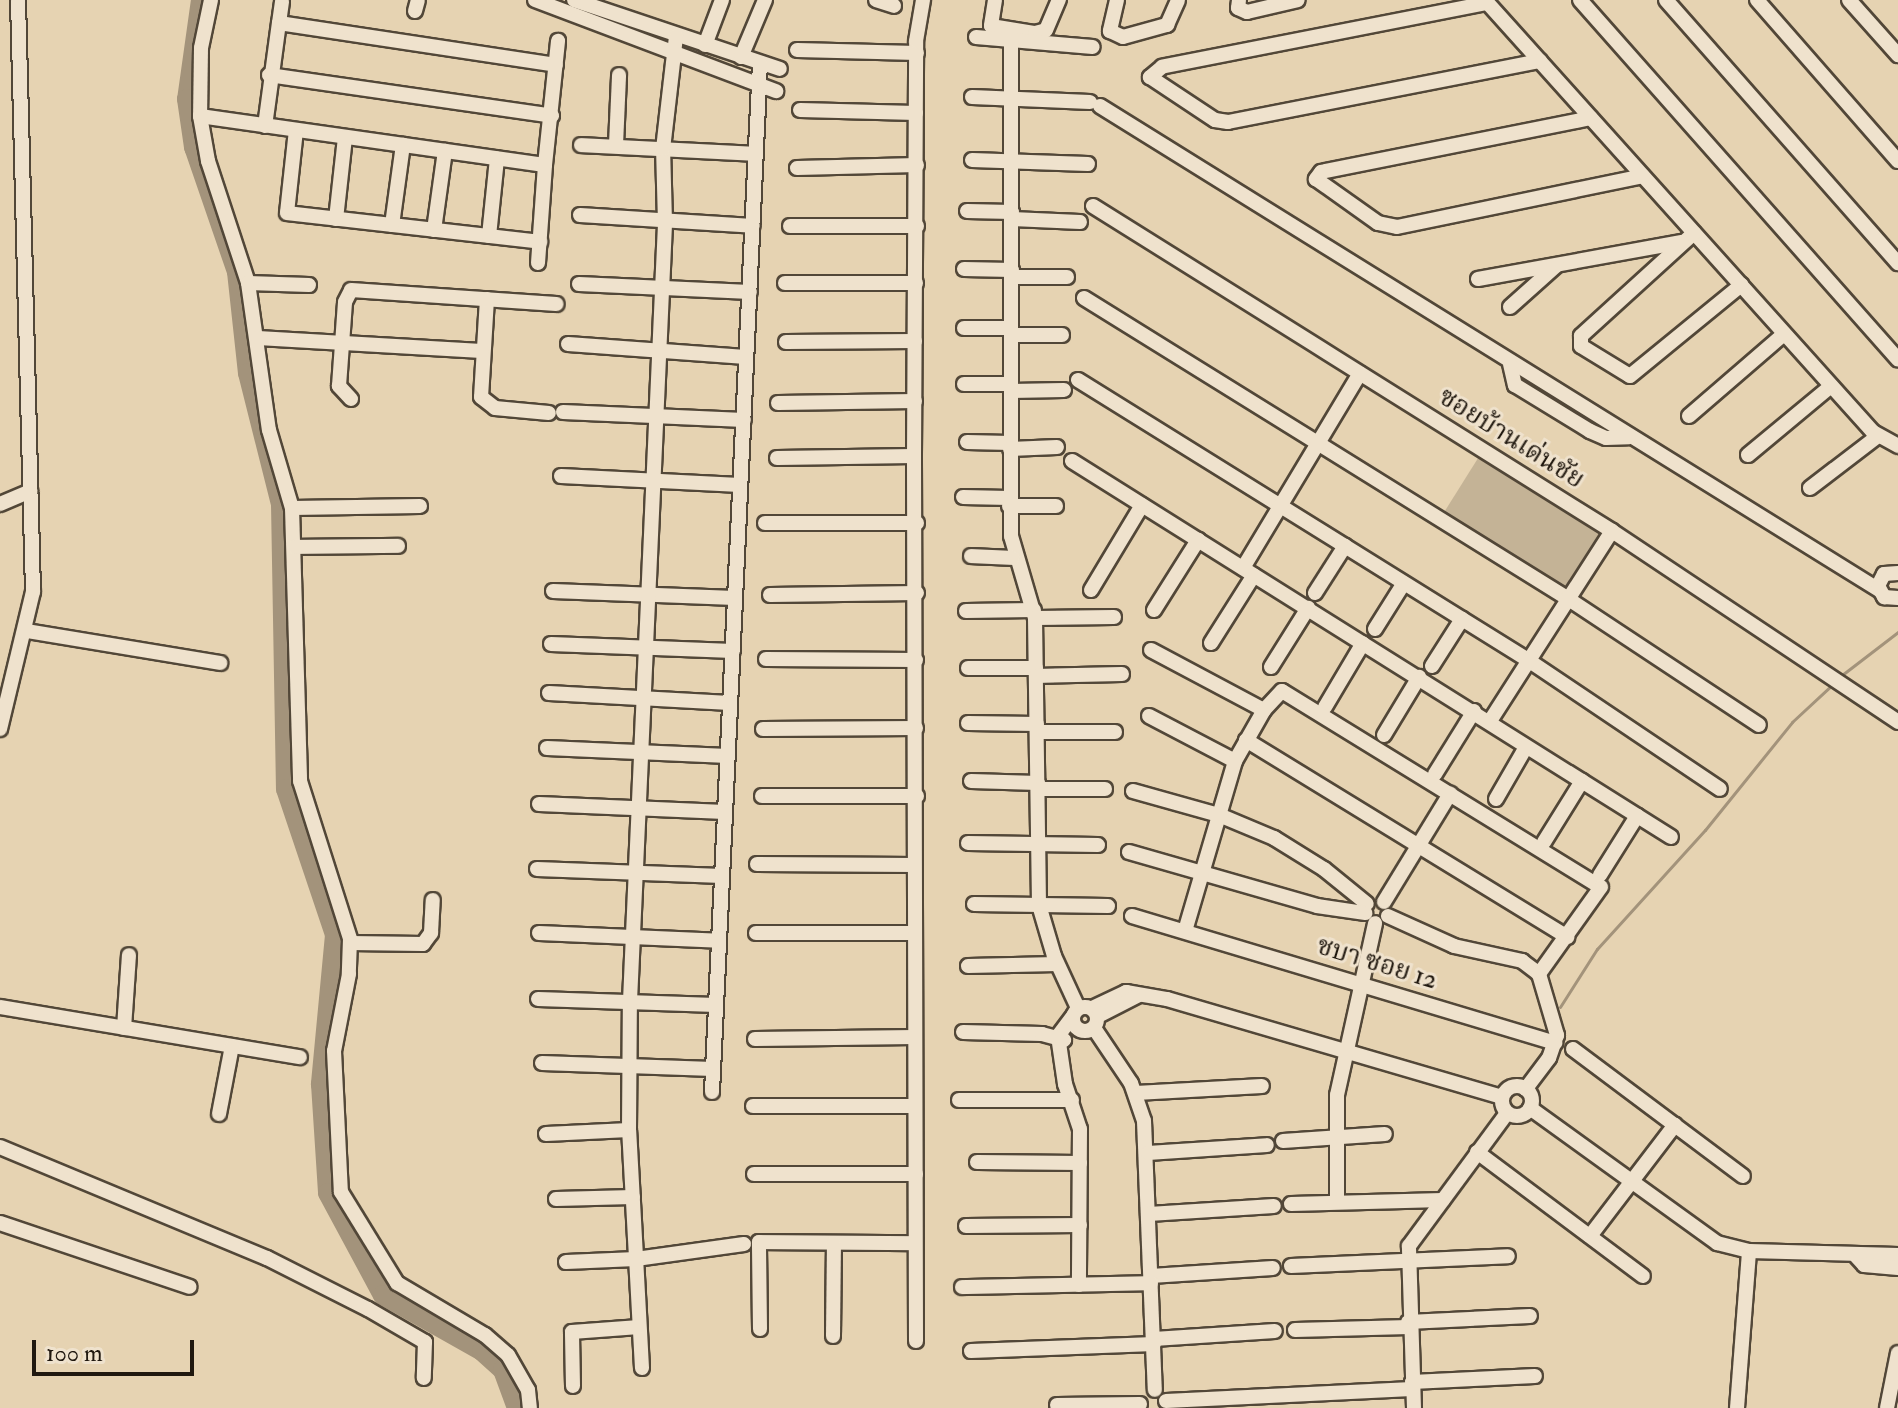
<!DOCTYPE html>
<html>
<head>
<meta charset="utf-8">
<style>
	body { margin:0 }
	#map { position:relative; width:1898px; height:1408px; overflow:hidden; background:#e6d3b2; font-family:"IM FELL Double Pica","Noto Serif Thai",serif }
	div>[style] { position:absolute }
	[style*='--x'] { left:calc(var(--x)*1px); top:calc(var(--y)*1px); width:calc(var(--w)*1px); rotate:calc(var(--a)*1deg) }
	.green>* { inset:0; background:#c4b396 }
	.stream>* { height:3px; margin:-1.5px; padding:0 1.5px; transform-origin:1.5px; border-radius:1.5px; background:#a3937b }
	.river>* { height:20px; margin:-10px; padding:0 10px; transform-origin:10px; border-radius:10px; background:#a3937b }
	.roads { filter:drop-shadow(2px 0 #524738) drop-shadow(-2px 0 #524738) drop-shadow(0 2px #524738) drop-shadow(0 -2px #524738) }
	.minor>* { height:14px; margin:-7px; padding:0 7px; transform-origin:7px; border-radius:7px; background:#efe2cd }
	.minor>.ring { margin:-7px; padding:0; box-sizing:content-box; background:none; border:14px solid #efe2cd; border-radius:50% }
	span { translate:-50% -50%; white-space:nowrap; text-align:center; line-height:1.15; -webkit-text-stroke:6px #efe2cd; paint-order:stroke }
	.street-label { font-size:26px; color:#20180f }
	.scale { position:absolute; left:32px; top:1340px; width:162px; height:36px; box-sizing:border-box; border:4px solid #20180f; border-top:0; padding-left:10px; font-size:24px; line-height:28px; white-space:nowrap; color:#20180f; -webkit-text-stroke:6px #efe2cd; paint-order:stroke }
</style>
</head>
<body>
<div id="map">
	<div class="green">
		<div style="clip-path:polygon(1480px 455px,1601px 530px,1564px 589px,1443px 514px)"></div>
	</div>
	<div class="stream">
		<div style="--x:1838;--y:678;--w:76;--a:-37.5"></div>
		<div style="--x:1560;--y:1007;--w:69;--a:-57.5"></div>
		<div style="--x:1597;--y:949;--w:161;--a:-47.8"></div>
		<div style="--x:1705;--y:830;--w:139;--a:-51.1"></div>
		<div style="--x:1792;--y:722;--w:56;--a:-42.8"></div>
	</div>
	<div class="river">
		<div style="--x:201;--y:0;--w:100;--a:98"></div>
		<div style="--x:187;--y:99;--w:49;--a:81.7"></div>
		<div style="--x:194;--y:147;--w:132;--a:71"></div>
		<div style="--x:237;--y:272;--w:102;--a:83.8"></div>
		<div style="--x:248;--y:373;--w:135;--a:75.9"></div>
		<div style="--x:281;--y:504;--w:285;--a:89"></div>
		<div style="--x:286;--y:789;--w:154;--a:71.4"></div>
		<div style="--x:335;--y:935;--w:150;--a:95.4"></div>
		<div style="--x:321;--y:1084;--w:109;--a:86.3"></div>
		<div style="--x:328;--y:1193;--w:116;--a:61.7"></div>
		<div style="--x:383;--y:1295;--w:114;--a:29.5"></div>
		<div style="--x:482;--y:1351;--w:28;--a:42"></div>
		<div style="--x:503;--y:1370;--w:40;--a:69.8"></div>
	</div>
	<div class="roads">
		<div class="minor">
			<div style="--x:211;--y:0;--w:49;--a:101.8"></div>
			<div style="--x:201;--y:48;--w:68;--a:90.8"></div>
			<div style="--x:200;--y:116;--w:46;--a:79.9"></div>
			<div style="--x:208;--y:161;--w:128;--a:71.8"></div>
			<div style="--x:248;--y:283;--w:148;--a:81.9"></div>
			<div style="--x:269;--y:430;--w:81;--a:73.6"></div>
			<div style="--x:292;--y:508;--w:273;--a:88.3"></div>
			<div style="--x:300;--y:781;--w:166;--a:72.4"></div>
			<div style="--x:350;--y:939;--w:35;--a:92"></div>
			<div style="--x:349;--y:974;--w:78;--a:101"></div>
			<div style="--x:334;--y:1051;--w:141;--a:87.2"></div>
			<div style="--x:341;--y:1192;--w:107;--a:58.4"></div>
			<div style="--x:397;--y:1283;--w:102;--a:30.6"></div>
			<div style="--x:485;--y:1335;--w:30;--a:41"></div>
			<div style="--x:508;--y:1355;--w:40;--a:60.3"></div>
			<div style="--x:528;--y:1390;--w:18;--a:84"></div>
			<div style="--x:535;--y:0;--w:258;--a:20.7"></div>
			<div style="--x:574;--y:0;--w:217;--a:18.5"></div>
			<div style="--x:876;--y:0;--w:19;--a:18"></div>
			<div style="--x:995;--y:0;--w:26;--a:99"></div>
			<div style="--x:991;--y:26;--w:45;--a:9"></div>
			<div style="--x:1035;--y:33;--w:11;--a:-15"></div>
			<div style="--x:1046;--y:30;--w:33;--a:-67"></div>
			<div style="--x:1117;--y:0;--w:32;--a:103"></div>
			<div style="--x:1110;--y:31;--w:14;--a:25"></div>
			<div style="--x:1123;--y:37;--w:46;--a:-15.3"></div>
			<div style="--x:1167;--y:25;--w:27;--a:-66"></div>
			<div style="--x:1239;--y:0;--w:8;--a:97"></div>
			<div style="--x:1238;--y:8;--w:10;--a:24"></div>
			<div style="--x:1247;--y:12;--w:52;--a:-13.2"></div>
			<div style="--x:1485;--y:0;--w:581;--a:48.07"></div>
			<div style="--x:1873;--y:432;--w:29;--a:29"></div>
			<div style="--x:1580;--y:0;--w:480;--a:48.5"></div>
			<div style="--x:1666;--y:0;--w:351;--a:48.6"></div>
			<div style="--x:1757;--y:0;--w:214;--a:48.8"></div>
			<div style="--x:1849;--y:0;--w:74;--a:48.3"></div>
			<div style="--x:1487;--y:3;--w:331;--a:168.9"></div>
			<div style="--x:1162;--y:67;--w:16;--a:140"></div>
			<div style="--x:1150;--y:77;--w:78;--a:33.5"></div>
			<div style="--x:1215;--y:120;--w:13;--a:9"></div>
			<div style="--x:1228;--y:122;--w:318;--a:-11.1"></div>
			<div style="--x:415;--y:11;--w:11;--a:-75"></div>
			<div style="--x:279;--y:23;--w:22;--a:-82"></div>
			<div style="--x:976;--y:37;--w:117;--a:4.9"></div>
			<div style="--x:1011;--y:39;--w:497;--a:90"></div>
			<div style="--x:1011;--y:536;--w:85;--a:73.7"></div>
			<div style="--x:1035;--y:618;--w:287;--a:89.2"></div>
			<div style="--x:1039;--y:905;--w:53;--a:73.6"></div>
			<div style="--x:1054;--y:956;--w:57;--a:65.2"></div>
			<div style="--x:705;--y:45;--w:48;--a:-69.3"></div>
			<div style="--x:797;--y:50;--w:120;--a:1.4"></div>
			<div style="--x:741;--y:57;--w:62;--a:-67.2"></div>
			<div style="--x:269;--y:75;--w:286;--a:8.2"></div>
			<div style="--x:972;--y:97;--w:118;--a:2.4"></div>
			<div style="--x:1100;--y:106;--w:917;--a:31.85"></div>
			<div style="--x:800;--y:110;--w:116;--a:1.5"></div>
			<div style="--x:200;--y:116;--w:348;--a:8.1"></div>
			<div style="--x:545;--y:165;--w:125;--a:-84"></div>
			<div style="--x:1591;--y:118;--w:275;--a:168.7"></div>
			<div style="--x:1321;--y:172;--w:9;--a:126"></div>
			<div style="--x:1316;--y:179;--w:76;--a:35.4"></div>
			<div style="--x:1378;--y:223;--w:19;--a:12"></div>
			<div style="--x:1397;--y:227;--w:251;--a:-11.7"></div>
			<div style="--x:265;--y:126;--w:104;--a:-82.3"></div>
			<div style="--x:279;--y:23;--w:280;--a:8.6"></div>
			<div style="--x:296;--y:130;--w:83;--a:96.2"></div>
			<div style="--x:287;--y:213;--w:255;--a:6.5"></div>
			<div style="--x:581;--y:145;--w:175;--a:2.9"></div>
			<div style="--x:616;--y:145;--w:70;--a:-87.5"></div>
			<div style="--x:972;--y:160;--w:116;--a:2"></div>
			<div style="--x:797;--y:168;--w:120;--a:-1.4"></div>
			<div style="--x:1093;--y:206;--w:612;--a:32.05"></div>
			<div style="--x:1612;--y:531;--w:344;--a:33.7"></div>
			<div style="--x:967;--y:211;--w:45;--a:1.3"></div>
			<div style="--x:580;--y:215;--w:173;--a:3.6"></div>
			<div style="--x:336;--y:219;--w:82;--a:-83.7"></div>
			<div style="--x:1012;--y:219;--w:68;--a:2.5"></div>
			<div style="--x:392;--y:225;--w:81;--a:-82.2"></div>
			<div style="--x:790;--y:226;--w:127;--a:0"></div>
			<div style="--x:434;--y:230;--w:80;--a:-82.1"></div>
			<div style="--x:1694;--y:233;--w:153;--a:137.7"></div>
			<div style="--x:1581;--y:336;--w:10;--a:90"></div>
			<div style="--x:1581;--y:346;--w:57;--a:31.5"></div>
			<div style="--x:1630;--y:376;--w:144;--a:-39.3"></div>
			<div style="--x:489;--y:236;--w:78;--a:-84.1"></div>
			<div style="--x:538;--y:263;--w:98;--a:-85.9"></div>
			<div style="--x:964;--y:269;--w:48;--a:1.2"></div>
			<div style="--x:1012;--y:277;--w:55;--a:0"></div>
			<div style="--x:1478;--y:279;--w:207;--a:-10.3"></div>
			<div style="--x:248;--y:283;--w:61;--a:1.9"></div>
			<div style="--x:785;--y:283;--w:131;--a:0"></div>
			<div style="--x:579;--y:284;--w:171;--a:2.7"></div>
			<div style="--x:1084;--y:298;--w:569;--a:31.85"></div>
			<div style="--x:1567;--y:598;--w:230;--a:33.5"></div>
			<div style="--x:487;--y:299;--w:98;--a:93.5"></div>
			<div style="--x:481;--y:397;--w:18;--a:38"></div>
			<div style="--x:495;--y:408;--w:54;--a:5.3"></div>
			<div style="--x:1510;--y:307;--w:63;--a:-41.8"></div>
			<div style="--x:964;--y:328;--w:47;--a:0"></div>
			<div style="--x:1011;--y:335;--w:51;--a:0"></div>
			<div style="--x:258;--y:338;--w:224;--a:3.3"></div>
			<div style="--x:786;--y:342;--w:129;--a:-0.4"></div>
			<div style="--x:568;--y:344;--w:178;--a:4.2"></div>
			<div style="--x:1510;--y:364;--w:22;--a:77"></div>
			<div style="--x:1515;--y:385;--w:88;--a:31.5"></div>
			<div style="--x:1590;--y:431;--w:17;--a:24"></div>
			<div style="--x:1606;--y:438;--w:23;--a:-2"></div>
			<div style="--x:1078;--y:380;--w:530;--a:31.89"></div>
			<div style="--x:1528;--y:660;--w:231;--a:33.9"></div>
			<div style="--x:964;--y:384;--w:47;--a:0"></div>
			<div style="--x:1011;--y:391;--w:53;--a:-1.1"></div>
			<div style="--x:351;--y:399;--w:18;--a:-133"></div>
			<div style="--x:339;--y:386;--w:84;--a:-85.9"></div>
			<div style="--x:345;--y:302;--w:13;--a:-63"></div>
			<div style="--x:351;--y:290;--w:206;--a:3.9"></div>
			<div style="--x:778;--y:403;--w:137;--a:-0.8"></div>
			<div style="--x:563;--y:412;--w:181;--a:2.5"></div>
			<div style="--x:1689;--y:416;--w:125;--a:-40.8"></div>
			<div style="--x:967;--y:442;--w:43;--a:1.3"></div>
			<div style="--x:1010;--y:449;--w:47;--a:-2.4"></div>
			<div style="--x:1748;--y:455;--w:108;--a:-39.7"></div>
			<div style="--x:777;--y:458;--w:137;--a:-0.8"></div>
			<div style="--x:1072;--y:461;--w:707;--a:32.12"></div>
			<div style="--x:561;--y:476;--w:179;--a:2.9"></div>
			<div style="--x:1810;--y:488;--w:86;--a:-37.4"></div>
			<div style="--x:963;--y:497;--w:46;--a:1.2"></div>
			<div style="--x:0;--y:504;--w:33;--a:-23"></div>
			<div style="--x:1009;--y:506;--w:47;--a:0"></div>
			<div style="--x:292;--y:508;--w:128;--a:-0.9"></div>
			<div style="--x:765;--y:523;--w:152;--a:0"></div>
			<div style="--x:295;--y:547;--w:103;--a:-0.6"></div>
			<div style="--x:971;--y:556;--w:42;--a:2.7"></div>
			<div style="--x:1243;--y:568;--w:227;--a:-59"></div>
			<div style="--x:1898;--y:573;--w:14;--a:176"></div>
			<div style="--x:1884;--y:574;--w:13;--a:117"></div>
			<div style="--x:1878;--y:586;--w:13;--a:61"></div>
			<div style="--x:1884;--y:597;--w:14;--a:4"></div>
			<div style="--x:1091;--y:590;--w:99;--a:-59"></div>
			<div style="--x:553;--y:591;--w:182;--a:2.2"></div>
			<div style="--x:1315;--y:593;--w:56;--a:-57.4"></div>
			<div style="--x:770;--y:595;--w:147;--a:-0.8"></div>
			<div style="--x:1154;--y:610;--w:83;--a:-57.8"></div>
			<div style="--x:966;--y:611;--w:68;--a:-0.8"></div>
			<div style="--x:1035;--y:618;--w:79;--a:-0.7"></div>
			<div style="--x:1375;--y:629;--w:54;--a:-57.8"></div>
			<div style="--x:27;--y:631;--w:196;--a:9.4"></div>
			<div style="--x:1211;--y:643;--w:80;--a:-57.7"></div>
			<div style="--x:551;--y:644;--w:182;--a:2.2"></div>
			<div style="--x:1151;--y:650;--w:128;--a:28"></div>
			<div style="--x:766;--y:659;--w:150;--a:0.4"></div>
			<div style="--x:1432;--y:666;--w:56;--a:-57.4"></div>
			<div style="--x:1271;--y:667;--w:70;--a:-57.9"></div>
			<div style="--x:968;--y:668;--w:68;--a:0"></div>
			<div style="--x:1036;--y:676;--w:86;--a:-1.3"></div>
			<div style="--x:549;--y:693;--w:181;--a:3.2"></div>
			<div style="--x:1325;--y:707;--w:74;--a:-59.3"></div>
			<div style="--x:1149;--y:716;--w:97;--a:27.6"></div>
			<div style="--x:1490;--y:721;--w:226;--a:-57.3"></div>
			<div style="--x:968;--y:723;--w:69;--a:0.8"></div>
			<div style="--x:0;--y:729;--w:141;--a:-76.5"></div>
			<div style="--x:33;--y:592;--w:592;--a:-91.45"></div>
			<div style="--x:763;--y:729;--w:153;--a:-0.4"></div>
			<div style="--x:1037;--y:732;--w:78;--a:0"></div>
			<div style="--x:1384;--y:735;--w:68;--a:-58.9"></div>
			<div style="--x:1246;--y:740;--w:377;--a:31.5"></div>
			<div style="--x:547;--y:748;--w:181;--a:2.5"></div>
			<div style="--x:1435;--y:774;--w:74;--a:-58.2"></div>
			<div style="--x:971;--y:781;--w:67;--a:1.7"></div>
			<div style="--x:1038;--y:789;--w:67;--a:0"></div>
			<div style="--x:1133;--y:791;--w:89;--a:15.6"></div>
			<div style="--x:1219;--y:815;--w:60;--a:22.7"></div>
			<div style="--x:1274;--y:838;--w:59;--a:31.8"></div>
			<div style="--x:1324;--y:869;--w:55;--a:39.1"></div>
			<div style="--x:762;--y:796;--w:155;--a:0"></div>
			<div style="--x:1496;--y:799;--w:60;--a:-60"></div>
			<div style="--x:539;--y:804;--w:186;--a:2.5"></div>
			<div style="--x:1544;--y:842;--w:72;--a:-58.1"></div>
			<div style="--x:968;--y:843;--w:130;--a:0.9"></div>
			<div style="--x:1129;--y:852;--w:196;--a:16"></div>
			<div style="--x:1317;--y:906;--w:49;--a:8.3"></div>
			<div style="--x:757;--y:864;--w:157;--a:0.4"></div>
			<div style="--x:537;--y:869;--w:185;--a:2.2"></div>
			<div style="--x:1600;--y:875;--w:70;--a:-57.9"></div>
			<div style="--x:1384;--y:902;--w:127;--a:-58.6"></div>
			<div style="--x:974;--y:904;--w:134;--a:0.9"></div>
			<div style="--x:1132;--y:916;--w:442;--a:16.7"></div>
			<div style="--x:1388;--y:916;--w:72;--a:24.4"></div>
			<div style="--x:1454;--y:946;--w:70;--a:12.4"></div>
			<div style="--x:1522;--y:961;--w:21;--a:37"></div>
			<div style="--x:1539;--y:974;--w:64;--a:73.6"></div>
			<div style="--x:1557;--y:1035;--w:24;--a:109"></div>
			<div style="--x:1549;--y:1058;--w:39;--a:127"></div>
			<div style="--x:1185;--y:931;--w:177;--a:-73.6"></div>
			<div style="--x:1235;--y:761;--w:59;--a:-60.4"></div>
			<div style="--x:1264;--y:710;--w:26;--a:-47"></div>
			<div style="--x:1282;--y:691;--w:374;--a:31.6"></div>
			<div style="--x:1601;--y:887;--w:107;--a:125.5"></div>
			<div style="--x:539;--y:933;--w:180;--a:2.5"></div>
			<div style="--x:756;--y:933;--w:159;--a:0"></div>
			<div style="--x:350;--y:943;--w:73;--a:0.8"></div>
			<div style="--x:423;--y:944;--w:14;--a:-54"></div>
			<div style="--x:431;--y:933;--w:33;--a:-87"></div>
			<div style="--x:968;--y:966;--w:89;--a:-1.3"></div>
			<div style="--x:538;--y:999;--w:178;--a:1.9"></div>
			<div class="ring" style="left:1073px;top:1007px;width:10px;height:10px"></div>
			<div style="--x:0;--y:1007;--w:304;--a:9.5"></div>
			<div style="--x:1092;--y:1008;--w:38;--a:-25"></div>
			<div style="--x:1126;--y:992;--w:42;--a:9.7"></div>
			<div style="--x:1167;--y:999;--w:349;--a:16.3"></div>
			<div style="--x:1073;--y:1016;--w:25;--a:127"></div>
			<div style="--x:1058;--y:1036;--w:49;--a:81.7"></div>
			<div style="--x:1065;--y:1084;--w:47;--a:71.6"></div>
			<div style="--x:1080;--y:1129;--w:156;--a:90.4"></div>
			<div style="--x:1098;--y:1016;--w:46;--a:-27.1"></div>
			<div style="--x:124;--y:1028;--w:73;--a:-86.1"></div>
			<div style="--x:1094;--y:1028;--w:66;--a:56.1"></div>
			<div style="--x:1131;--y:1083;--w:40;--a:71.1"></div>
			<div style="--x:1144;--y:1121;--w:269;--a:87.7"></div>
			<div style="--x:963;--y:1032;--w:79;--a:1.5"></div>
			<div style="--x:1042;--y:1034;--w:23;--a:15"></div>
			<div style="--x:755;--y:1039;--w:160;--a:-0.7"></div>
			<div style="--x:1573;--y:1049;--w:212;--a:36.8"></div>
			<div style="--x:542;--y:1063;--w:171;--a:2"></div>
			<div class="ring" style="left:1502px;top:1086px;width:16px;height:16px"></div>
			<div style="--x:712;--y:1092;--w:1030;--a:-87.33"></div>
			<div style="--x:1136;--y:1093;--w:126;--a:-3.2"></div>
			<div style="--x:959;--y:1100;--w:113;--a:0"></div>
			<div style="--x:753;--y:1106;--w:162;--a:0"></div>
			<div style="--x:1530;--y:1108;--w:231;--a:35.8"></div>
			<div style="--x:1717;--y:1243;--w:33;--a:14"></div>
			<div style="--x:1749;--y:1251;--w:149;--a:1.5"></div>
			<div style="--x:219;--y:1114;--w:69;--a:-79.2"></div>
			<div style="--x:546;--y:1134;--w:83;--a:-2.8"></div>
			<div style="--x:1283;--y:1141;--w:102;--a:-3.9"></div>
			<div style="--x:0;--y:1147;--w:289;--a:22.6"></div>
			<div style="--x:267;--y:1258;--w:113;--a:26.8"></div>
			<div style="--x:368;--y:1309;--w:66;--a:30.1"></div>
			<div style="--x:425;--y:1342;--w:36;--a:92"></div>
			<div style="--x:1477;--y:1152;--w:207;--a:36.8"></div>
			<div style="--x:1148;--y:1153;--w:119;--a:-3.8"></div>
			<div style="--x:977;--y:1162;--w:103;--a:0.6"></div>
			<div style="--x:754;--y:1174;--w:162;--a:0"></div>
			<div style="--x:556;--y:1199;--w:77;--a:-1.5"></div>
			<div style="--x:1337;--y:1202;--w:107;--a:-90"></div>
			<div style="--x:1337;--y:1095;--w:176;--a:-77.5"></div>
			<div style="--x:1291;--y:1204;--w:152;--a:-1.5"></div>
			<div style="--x:1149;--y:1214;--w:125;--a:-3.7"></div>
			<div style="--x:0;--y:1223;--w:200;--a:18.6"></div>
			<div style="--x:966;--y:1226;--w:114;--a:-0.5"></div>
			<div style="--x:1590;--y:1236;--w:140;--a:-52.6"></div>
			<div style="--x:1856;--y:1256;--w:12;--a:48"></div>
			<div style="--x:1864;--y:1265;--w:34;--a:5"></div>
			<div style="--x:566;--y:1262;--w:70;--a:-2.5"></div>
			<div style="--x:636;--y:1259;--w:109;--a:-7.9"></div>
			<div style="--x:1291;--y:1266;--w:217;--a:-2.6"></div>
			<div style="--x:1151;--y:1276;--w:122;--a:-3.8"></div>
			<div style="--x:962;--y:1287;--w:189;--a:-1.2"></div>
			<div style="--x:1408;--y:1322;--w:122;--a:-2.8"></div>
			<div style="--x:760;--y:1329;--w:87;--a:-90.7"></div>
			<div style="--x:759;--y:1242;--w:155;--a:0.4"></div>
			<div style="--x:1295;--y:1330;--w:114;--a:-1.5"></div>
			<div style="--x:833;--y:1336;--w:93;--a:-89.4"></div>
			<div style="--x:1154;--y:1339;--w:121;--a:-3.8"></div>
			<div style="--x:916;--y:1341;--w:885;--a:-90.13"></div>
			<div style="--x:914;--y:456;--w:415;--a:-89.7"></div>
			<div style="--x:916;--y:41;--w:42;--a:-80.3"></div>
			<div style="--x:971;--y:1351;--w:183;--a:-2.2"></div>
			<div style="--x:642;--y:1368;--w:238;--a:-93.1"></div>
			<div style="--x:629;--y:1130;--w:129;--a:-89.6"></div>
			<div style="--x:630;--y:1001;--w:779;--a:-87.42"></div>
			<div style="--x:665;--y:223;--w:74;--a:-91.5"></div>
			<div style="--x:663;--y:149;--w:114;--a:-83.4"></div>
			<div style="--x:1412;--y:1382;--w:123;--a:-2.8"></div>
			<div style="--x:573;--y:1386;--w:54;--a:-91.1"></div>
			<div style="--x:572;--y:1332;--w:67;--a:-4.3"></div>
			<div style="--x:1166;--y:1401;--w:246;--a:-2.8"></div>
			<div style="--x:1057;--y:1405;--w:83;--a:-0.7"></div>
			<div style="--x:1414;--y:1408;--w:162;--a:-91.8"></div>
			<div style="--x:1409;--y:1246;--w:165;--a:-53.6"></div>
			<div style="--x:1737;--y:1408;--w:157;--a:-85.6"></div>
			<div style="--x:1887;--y:1408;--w:56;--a:-78.7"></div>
		</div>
	</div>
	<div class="street-label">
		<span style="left:1511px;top:439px;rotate:32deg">ซอยบ้านเด่นชัย</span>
		<span style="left:1377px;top:964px;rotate:17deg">ชบา ซอย 12</span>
	</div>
	<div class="scale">100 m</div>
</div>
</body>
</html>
